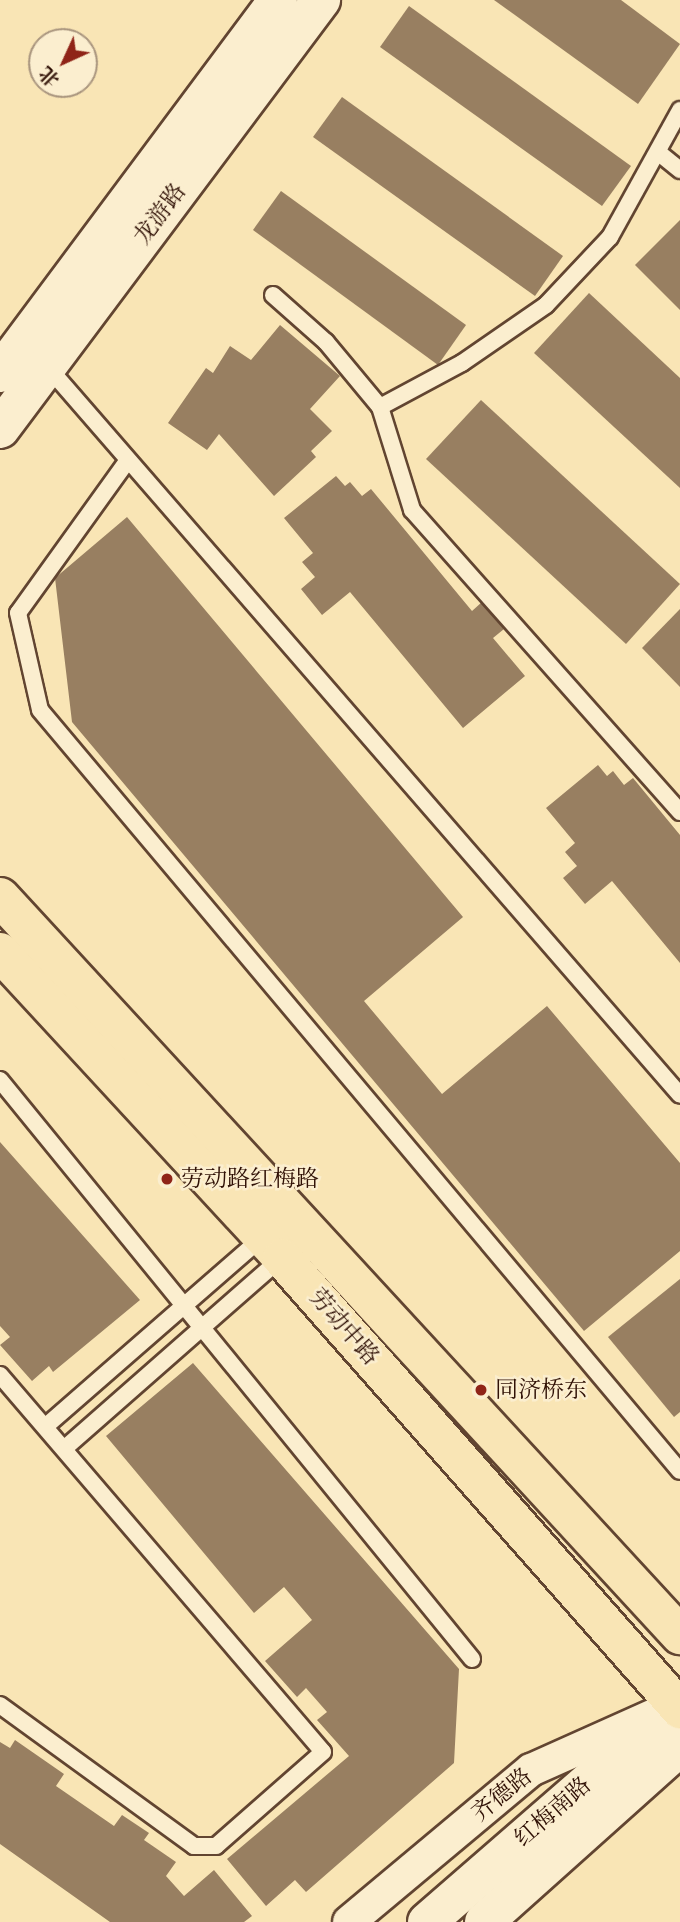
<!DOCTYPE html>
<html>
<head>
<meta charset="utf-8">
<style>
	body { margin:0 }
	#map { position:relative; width:680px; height:1922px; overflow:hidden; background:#f9e5b5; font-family:"Libre Bodoni","Noto Serif SC",serif }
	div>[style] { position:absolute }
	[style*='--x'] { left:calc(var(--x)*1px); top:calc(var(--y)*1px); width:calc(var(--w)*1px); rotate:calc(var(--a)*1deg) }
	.building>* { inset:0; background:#987f61 }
	.roads { filter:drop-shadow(2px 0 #624531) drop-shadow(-2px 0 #624531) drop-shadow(0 2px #624531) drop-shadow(0 -2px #624531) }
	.lane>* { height:16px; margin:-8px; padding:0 8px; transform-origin:8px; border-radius:8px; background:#fbeecf }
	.street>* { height:32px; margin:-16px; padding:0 16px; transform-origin:16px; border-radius:16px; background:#fbeecf }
	.secondary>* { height:38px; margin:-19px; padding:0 19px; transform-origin:19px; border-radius:19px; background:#fbeecf }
	.primary>* { height:38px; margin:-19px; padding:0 19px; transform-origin:19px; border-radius:19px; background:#f9e5b5 }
	.dots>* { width:19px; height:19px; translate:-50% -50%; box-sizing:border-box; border:4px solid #fbeecf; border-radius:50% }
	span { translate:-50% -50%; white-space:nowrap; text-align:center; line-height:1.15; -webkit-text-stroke:5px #fbeecf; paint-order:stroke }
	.street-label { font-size:23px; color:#2f1005 }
	.poi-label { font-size:23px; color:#2f1005 }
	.left { translate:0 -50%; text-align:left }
	.north { position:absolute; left:28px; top:28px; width:70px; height:70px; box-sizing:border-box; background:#fbeecf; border:2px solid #a9957e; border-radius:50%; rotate:225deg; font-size:19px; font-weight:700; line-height:28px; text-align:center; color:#2f1005 }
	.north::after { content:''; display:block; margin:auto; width:24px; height:32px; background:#8f2418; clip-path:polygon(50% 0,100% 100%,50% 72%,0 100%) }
</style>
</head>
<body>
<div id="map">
	<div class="building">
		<div style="clip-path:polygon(494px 0,621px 0,680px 44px,638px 104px)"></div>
		<div style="clip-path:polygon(409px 6px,631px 166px,602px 206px,380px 47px)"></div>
		<div style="clip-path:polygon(342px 97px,563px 256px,535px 296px,313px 137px)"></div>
		<div style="clip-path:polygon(281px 191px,466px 325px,438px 365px,253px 230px)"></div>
		<div style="clip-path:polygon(680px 220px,680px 310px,635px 265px)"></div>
		<div style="clip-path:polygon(589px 293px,680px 378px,680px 488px,534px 353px)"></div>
		<div style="clip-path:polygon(280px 325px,340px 376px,310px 409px,332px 431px,311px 451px,316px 457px,274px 496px,219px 434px,207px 450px,168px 423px,206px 368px,213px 373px,230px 346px,251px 360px)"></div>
		<div style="clip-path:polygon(481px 400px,680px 584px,626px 644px,426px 459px)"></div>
		<div style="clip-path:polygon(336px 476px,345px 486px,350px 482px,362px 496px,371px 489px,472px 611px,482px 602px,504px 629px,493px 638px,525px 676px,463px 728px,350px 592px,322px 615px,301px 589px,315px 577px,302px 562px,313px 553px,284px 518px)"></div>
		<div style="clip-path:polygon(127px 517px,463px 917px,364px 1001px,442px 1094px,547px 1006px,680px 1163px,680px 1251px,584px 1331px,72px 722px,55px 578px)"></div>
		<div style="clip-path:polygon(680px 609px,680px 687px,642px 648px)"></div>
		<div style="clip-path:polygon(598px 765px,607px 776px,613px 771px,624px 785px,633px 778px,680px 835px,680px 963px,612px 881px,585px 904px,563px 878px,577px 866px,565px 852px,575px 843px,546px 808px)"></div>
		<div style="clip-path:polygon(0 1142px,140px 1300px,53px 1372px,49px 1366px,32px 1381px,0 1345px,10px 1337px,0 1326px)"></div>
		<div style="clip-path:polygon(680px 1279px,680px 1412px,674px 1417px,608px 1337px)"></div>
		<div style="clip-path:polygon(193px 1363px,459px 1669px,454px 1763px,306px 1892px,295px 1880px,266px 1906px,227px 1859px,349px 1756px,317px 1720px,327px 1712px,306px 1688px,297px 1697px,265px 1661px,312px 1620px,284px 1587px,254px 1613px,106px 1436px)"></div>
		<div style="clip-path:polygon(15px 1740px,64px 1774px,56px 1786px,114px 1826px,122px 1815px,149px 1833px,144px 1840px,176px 1862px,166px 1876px,184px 1896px,214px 1870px,252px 1916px,244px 1922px,110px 1922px,0 1844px,0 1742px,10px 1748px)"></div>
	</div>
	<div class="roads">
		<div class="lane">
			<div style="--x:659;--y:153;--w:27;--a:39"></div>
			<div style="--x:273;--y:295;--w:71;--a:41.6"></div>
			<div style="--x:326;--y:342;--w:85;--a:50.3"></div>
			<div style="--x:380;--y:407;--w:108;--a:72.7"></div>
			<div style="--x:412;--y:510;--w:404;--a:48.4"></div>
			<div style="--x:47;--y:366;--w:965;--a:49.03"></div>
			<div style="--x:380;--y:407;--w:93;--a:-28.2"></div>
			<div style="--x:462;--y:363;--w:102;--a:-34.6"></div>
			<div style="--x:546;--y:305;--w:93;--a:-46.7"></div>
			<div style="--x:610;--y:237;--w:145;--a:-61.1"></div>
			<div style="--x:128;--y:460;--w:188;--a:125.7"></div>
			<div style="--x:18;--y:613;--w:99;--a:77.2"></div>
			<div style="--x:40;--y:710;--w:994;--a:49.94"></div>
			<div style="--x:0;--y:1080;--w:747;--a:50.81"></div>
			<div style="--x:0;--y:1375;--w:496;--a:49.4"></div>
			<div style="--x:323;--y:1752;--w:142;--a:138.7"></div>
			<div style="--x:216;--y:1846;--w:22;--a:180"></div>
			<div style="--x:194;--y:1846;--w:240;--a:-144"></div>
			<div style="--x:46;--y:1426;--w:288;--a:-41.1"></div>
			<div style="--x:65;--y:1448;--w:288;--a:-41.3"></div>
		</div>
		<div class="street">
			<div style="--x:349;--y:1922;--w:237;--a:-39.9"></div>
			<div style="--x:531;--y:1770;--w:137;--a:-24.1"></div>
		</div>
		<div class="secondary">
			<div style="--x:0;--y:373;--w:465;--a:-53.3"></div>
			<div style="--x:0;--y:429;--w:536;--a:-53.19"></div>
			<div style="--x:427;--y:1922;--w:335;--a:-41"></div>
			<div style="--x:484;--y:1922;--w:263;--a:-41.8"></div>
		</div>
		<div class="primary">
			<div style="--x:0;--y:897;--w:1004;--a:47.34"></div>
			<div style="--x:0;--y:952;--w:416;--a:47.3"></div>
			<div style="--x:282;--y:1258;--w:602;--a:48.57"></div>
		</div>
	</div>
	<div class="dots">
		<div style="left:167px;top:1179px;background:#8f2418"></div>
		<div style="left:481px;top:1390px;background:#8f2418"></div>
	</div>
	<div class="street-label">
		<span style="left:160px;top:214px;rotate:-53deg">龙游路</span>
		<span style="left:344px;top:1327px;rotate:49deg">劳动中路</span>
		<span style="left:502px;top:1795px;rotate:-39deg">齐德路</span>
		<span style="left:553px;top:1812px;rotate:-41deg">红梅南路</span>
	</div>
	<div class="poi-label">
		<span class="left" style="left:181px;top:1179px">劳动路红梅路</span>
		<span class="left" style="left:495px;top:1390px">同济桥东</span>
	</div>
	<div class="north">北</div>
</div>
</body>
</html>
